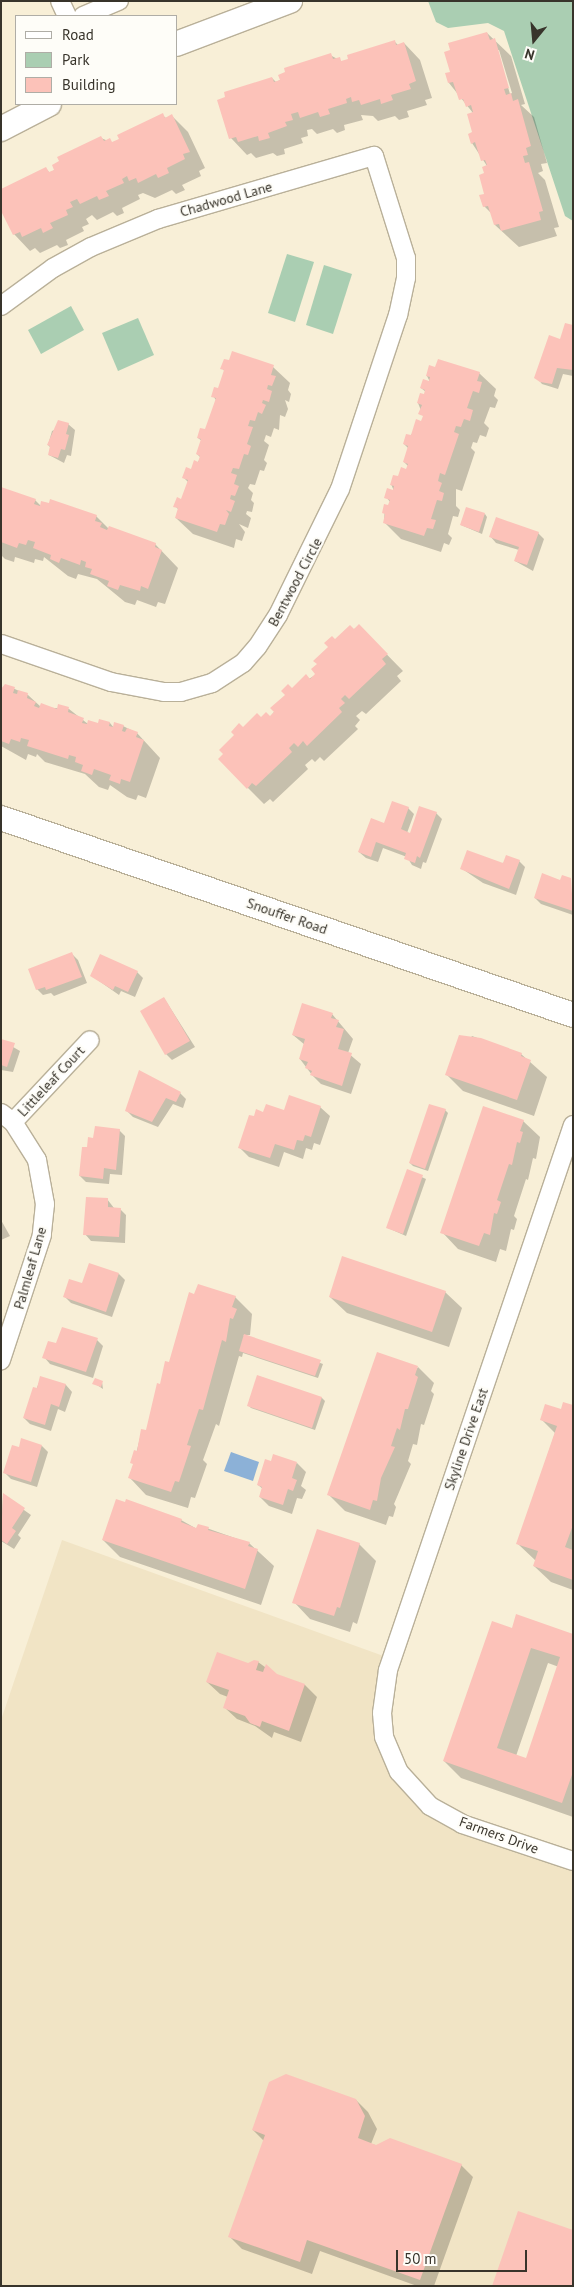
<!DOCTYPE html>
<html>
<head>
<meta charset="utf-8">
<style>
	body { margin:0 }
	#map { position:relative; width:574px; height:2287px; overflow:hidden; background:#f8efd7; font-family:"PT Sans",sans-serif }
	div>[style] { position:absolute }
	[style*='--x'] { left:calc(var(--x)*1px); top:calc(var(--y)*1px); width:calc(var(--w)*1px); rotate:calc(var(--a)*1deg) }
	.built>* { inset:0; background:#f1e4c5 }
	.green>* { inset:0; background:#aaceb2 }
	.water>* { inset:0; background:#8cb1d7 }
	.shadow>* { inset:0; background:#0003 }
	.building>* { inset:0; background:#fcc2b9 }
	.roads { filter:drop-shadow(1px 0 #b9b099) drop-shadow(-1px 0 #b9b099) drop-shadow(0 1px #b9b099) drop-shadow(0 -1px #b9b099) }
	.street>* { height:18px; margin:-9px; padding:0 9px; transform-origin:9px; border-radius:9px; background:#fff }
	.secondary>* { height:24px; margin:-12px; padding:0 12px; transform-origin:12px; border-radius:12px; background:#fff }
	span { translate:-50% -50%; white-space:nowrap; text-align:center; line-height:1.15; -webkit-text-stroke:4.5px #fefdf8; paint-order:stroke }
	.street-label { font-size:14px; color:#38342b }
	.frame { position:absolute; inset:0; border:2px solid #38342b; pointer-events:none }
	.legend { position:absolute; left:15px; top:15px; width:162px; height:90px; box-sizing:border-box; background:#fefdf8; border:1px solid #afada6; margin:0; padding:6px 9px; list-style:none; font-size:15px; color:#38342b }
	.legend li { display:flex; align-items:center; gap:10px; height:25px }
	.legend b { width:25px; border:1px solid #afada6 }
	.north { position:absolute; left:509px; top:15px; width:50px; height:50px; -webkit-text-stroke:4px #fefdf8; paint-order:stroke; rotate:197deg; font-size:14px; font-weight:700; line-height:20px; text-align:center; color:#38342b }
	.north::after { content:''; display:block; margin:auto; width:18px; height:22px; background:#38342b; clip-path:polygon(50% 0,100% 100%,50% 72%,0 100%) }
	.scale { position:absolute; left:396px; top:2250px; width:131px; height:22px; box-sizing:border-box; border:2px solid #38342b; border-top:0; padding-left:6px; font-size:15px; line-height:18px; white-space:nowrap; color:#38342b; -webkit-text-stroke:4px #fefdf8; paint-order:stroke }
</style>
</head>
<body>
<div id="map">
	<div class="built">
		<div style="clip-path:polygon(62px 1540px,389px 1658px,377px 1720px,416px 1799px,573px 1860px,573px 2286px,1px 2286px,1px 1720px)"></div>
	</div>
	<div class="green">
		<div style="clip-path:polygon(428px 1px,573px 1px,573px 221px,565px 216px,504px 31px,488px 23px,448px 28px,436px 22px)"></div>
		<div style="clip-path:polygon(287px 254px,314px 262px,295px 322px,268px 313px)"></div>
		<div style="clip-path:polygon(324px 265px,352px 274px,333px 334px,306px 325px)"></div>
		<div style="clip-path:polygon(71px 306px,84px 330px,41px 354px,28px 330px)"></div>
		<div style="clip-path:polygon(138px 318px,154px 355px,118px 371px,102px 333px)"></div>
	</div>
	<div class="water">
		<div style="clip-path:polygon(231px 1452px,259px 1462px,253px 1481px,224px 1471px)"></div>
	</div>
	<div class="shadow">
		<div style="clip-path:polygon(evenodd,487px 33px,511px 56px,525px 104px,521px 105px,534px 117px,547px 163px,541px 164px,543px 171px,538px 173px,545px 180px,559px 227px,554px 228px,557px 236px,519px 247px,495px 225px,492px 214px,484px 206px,487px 166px,472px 143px,473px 113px,449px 83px,451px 72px,487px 33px,497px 50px,499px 50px,512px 93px,510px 94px,497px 50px)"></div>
		<div style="clip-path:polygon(395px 42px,398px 45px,404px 43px,420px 60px,432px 98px,425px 100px,427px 105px,407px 111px,409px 117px,399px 120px,395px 116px,378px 121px,373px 116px,361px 115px,363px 120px,344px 125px,345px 130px,337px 133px,333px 129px,317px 134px,312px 129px,307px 130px,308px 136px,301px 138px,303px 143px,284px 149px,285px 154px,277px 156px,273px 153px,256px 158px,251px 153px,247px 155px,231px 138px,272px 78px,276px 82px,330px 55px,343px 62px)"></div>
		<div style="clip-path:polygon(162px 115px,166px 118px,172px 116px,188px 132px,205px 168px,199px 171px,201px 176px,182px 185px,185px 190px,176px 194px,172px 190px,155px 198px,143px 193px,138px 195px,140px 199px,122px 208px,124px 213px,117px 216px,113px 212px,97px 220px,92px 215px,86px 219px,89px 224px,82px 227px,84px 231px,66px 240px,68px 245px,60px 248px,57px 245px,40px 253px,35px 248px,30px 251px,14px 234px,46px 169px,50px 173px,101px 138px,113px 143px)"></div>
		<div style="clip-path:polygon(573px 327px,573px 376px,563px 374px,558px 389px,542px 384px,536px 377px)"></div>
		<div style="clip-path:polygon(273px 367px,290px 383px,288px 390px,291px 394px,289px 402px,285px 400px,288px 409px,285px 417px,280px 415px,279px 430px,274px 428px,271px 437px,266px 435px,264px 441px,269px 445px,264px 460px,267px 463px,264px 471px,260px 470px,255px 485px,250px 484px,248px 488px,253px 493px,251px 500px,254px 503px,252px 512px,247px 511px,246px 514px,251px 518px,248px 528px,239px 524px,245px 532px,242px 541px,236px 539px,234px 548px,193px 534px,176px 518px,179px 510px,175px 506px,182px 500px,188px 482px,184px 478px,201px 458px,197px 454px,202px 441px,198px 438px,206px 431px,216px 400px,213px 396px,219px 390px,225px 372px,222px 368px)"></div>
		<div style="clip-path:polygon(479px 373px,496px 389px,494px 396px,498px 400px,495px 408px,490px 407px,484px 423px,489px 428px,486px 437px,480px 435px,477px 443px,473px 442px,471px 448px,475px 452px,462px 491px,456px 489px,456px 506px,460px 510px,458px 517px,453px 516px,448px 534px,452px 538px,449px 545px,444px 543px,441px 552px,401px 539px,384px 522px,385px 506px,389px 507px,391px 503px,386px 497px,394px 491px,391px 484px,407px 470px,408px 466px,404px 462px,408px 448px,404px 444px,424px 418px,418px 403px,426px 392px,421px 388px,430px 382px,427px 376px)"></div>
		<div style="clip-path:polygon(68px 424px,75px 430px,71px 456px,67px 455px,64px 463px,49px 455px,51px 448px,48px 445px,52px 431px)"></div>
		<div style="clip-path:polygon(1px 488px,35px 500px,41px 506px,96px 516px,109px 529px,155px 544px,178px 568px,165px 604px,158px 602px,156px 607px,137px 600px,135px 605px,125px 602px,97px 579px,78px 574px,76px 579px,68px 576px,44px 557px,43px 561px,35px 559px,34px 563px,15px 557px,14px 562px,5px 559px,1px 555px)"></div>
		<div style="clip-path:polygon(485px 514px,487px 517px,482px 534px,461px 525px)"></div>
		<div style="clip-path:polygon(538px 533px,544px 539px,533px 571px,515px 561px,519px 550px,496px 543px,490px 536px)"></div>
		<div style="clip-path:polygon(359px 626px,403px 671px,397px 676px,401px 681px,366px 714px,362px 711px,356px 716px,360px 720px,355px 726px,358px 729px,324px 761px,320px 757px,315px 762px,312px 759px,305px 765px,308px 769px,273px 802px,270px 799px,264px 804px,248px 788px,243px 728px,270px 717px,292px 689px,317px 674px,335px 641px)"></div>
		<div style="clip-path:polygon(6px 685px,28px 695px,41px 707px,69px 709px,88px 724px,110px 723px,114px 728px,123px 726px,137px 733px,160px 758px,146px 798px,138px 795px,136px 800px,127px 797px,110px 785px,108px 790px,99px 787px,85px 774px,45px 762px,37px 754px,36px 757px,28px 754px,26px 760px,1px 746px,1px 688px,4px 691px)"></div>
		<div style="clip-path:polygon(408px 808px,414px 814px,407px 833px,411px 834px,436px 813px,442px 819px,426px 863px,423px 862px,421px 869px,412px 865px,407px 857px,383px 848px,378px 862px,366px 858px,359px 852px,385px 824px)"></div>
		<div style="clip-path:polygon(519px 861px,525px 867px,516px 895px,483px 883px,461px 868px)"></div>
		<div style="clip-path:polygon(570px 879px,573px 915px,541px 904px,535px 898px,561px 881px)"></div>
		<div style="clip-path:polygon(72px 954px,78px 960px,87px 983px,54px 996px,51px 993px,43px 995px,37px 989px)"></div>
		<div style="clip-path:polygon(137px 972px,143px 978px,135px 997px,121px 991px,119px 995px,92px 976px)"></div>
		<div style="clip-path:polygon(164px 998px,195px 1047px,172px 1060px,166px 1054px)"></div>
		<div style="clip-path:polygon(332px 1014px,353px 1039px,348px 1053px,361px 1064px,351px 1094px,321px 1084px,312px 1075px,300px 1059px,305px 1045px,293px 1035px)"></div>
		<div style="clip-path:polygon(472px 1036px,521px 1054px,547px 1077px,534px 1116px,463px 1091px,447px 1075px)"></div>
		<div style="clip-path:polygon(1px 1040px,20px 1051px,13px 1072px,1px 1070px)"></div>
		<div style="clip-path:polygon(180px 1093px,186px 1099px,183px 1108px,173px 1104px,158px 1127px,133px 1117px,127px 1111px)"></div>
		<div style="clip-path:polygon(320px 1107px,330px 1116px,320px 1145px,314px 1143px,312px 1150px,306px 1148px,303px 1159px,284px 1152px,279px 1167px,249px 1157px,239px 1147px,254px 1118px,264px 1114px)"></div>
		<div style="clip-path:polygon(445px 1110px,448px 1113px,428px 1171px,413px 1166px,410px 1163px)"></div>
		<div style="clip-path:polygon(523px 1121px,540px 1137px,536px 1159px,533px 1158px,528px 1180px,526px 1179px,514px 1216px,517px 1219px,514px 1230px,511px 1229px,506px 1251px,500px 1249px,496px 1262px,458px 1249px,442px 1232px)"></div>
		<div style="clip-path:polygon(119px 1130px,125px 1136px,122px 1175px,110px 1174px,109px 1184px,86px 1182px,80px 1176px,88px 1148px,95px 1139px)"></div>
		<div style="clip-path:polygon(408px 1171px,426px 1179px,406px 1236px,388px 1228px)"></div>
		<div style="clip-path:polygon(107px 1199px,114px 1208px,120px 1209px,126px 1215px,125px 1243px,91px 1241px,85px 1234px)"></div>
		<div style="clip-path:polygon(1px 1220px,10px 1236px,1px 1240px)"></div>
		<div style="clip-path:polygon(119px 1274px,125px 1280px,112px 1317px,71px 1303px,65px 1297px,82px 1285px)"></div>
		<div style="clip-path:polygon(445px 1292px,462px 1308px,449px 1347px,347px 1313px,330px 1297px)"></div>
		<div style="clip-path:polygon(195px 1296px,235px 1297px,252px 1314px,250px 1335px,243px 1335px,323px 1364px,318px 1378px,243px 1353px,242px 1357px,239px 1356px,219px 1426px,216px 1424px,203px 1460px,207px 1464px,195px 1498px,191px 1497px,188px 1508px,146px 1495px,130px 1478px,142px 1430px,146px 1432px)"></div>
		<div style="clip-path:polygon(97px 1340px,103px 1346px,93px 1378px,50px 1364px,44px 1357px,57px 1345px)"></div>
		<div style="clip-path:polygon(418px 1367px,434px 1383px,431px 1391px,434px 1394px,424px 1425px,421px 1424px,417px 1445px,413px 1444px,408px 1461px,411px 1464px,394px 1504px,396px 1507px,393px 1517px,389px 1516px,386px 1525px,345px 1511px,329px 1495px)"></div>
		<div style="clip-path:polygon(258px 1376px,322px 1398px,325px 1401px,315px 1430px,251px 1408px,248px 1405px)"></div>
		<div style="clip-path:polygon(41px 1378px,66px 1385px,72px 1392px,65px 1412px,58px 1409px,51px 1431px,30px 1424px,24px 1418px)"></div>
		<div style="clip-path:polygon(102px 1382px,103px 1389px,94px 1383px)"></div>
		<div style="clip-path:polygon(573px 1407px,573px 1590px,551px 1582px,534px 1566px,536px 1561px,518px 1544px,555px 1433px,541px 1419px)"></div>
		<div style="clip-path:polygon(42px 1446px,48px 1452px,37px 1487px,11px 1479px,5px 1473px,19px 1449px)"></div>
		<div style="clip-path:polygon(297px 1463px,306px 1472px,301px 1486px,306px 1490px,302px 1499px,297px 1498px,292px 1514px,269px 1506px,260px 1497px,263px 1489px,258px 1485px)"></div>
		<div style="clip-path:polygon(3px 1495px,31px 1515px,18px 1535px,21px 1538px,14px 1549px,1px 1541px)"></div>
		<div style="clip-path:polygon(181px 1520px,197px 1529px,198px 1525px,249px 1543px,274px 1566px,261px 1605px,120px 1557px,103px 1540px)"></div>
		<div style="clip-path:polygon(359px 1544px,376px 1561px,357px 1624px,353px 1622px,350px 1632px,310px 1619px,294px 1602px)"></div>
		<div style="clip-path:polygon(evenodd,512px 1629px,573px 1635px,573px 1817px,461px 1778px,444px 1761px,512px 1629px,548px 1663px,559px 1667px,527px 1760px,516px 1756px,548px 1663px)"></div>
		<div style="clip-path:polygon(258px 1662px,276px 1675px,305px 1685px,317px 1697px,301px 1742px,274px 1732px,272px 1738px,255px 1726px,237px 1719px,224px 1707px,228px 1697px,220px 1694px,207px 1682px)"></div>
		<div style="clip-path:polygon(356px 2100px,368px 2112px,377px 2129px,371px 2144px,461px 2165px,473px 2177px,434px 2286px,417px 2286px,320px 2251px,312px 2274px,242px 2249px,230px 2237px,264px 2141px,253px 2130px)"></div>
	</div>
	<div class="building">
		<div style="clip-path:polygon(487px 32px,490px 40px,495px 38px,509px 88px,504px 89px,506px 95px,511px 93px,513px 101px,518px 99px,531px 146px,526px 148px,528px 155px,523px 156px,525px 163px,529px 162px,543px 211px,539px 212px,541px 220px,501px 231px,499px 224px,494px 225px,488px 206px,483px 207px,479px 195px,484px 194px,479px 175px,484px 173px,482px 167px,487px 165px,485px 160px,481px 161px,475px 142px,471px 144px,468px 134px,472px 132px,467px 114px,473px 112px,471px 105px,466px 107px,463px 99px,459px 100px,453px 82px,448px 83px,445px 73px,450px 72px,444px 52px,450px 50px,448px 43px)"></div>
		<div style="clip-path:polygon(395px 40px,396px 45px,404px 42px,416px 81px,409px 84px,411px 89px,391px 95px,393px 100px,381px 104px,380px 99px,361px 105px,359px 100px,352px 102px,351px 97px,346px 99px,347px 103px,328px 109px,330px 114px,320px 117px,318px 112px,300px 118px,298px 112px,291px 114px,293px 120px,285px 122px,287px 126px,268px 133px,270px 138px,259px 141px,258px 136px,238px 142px,236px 137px,229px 139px,217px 100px,225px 97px,224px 92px,272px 77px,274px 82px,280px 80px,278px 75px,285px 72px,284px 68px,331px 53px,333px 59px,340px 57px,341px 61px,348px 59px,347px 55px)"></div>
		<div style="clip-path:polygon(163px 113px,165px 118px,172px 114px,190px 152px,183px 154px,185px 159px,167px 168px,169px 173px,158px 178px,156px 174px,138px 183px,136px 178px,129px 181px,127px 176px,122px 179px,124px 183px,106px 191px,109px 196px,99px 200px,97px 196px,80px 204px,77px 199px,70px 202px,73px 207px,66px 210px,68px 215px,50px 223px,53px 228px,43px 233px,41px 228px,22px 237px,20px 232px,13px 235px,1px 211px,1px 189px,46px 167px,49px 172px,54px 170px,52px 165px,59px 161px,57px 157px,101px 136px,104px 141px,110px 138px,112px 142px,119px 139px,117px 135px)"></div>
		<div style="clip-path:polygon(565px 323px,573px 325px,573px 370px,557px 368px,552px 384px,540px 382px,534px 378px,549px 335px,560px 339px)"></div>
		<div style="clip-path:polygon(232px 351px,274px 365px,271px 375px,276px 376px,272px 386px,268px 385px,267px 389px,272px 391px,269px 402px,263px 400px,262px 403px,266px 405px,262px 414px,258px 412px,255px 421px,250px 420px,248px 426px,253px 427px,247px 444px,251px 446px,248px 455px,244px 454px,239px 469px,233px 468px,231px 473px,237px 475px,234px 484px,239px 486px,235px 496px,231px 495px,230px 499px,235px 501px,231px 512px,226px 510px,229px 514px,225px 525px,220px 524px,217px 532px,175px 518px,178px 508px,173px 507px,177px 497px,181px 499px,188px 480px,182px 478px,186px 467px,191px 469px,194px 460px,198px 462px,200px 456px,196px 454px,201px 439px,197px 438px,200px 428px,205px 429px,216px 398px,211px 397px,214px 387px,218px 388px,224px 370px,220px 369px,224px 359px,229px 360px)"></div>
		<div style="clip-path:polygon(438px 359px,480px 372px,477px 381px,482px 382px,479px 393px,473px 391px,467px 408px,473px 410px,470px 421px,464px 419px,461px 427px,456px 426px,454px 432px,459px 434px,445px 475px,440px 473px,438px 481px,442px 483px,439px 491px,444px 493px,442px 501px,437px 500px,431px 519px,436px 520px,433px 529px,427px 528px,424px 536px,383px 523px,385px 514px,382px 513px,384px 504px,388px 505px,390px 500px,384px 498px,387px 488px,393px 490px,394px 486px,390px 485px,393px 475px,398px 476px,401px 467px,406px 469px,408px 464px,403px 462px,408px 446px,403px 444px,406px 434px,411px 435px,416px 419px,421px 421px,423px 416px,418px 414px,422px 405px,417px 403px,420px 393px,424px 394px,425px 390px,420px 388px,423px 379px,429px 381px,430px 377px,426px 376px,429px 365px,435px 367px)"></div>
		<div style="clip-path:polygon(58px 420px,69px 423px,66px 434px,69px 435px,65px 450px,61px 449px,58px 458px,48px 455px,50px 446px,47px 445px)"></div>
		<div style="clip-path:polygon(1px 487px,36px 499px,34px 504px,40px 506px,41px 501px,49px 503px,50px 499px,97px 515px,95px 521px,102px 523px,100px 527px,107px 530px,109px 526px,156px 543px,155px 547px,162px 550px,148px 589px,141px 586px,140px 591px,120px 585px,118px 590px,107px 586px,109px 581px,90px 574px,92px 569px,85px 567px,86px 562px,81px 560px,80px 565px,61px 558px,59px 563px,50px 559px,51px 555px,33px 548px,35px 542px,28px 540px,26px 545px,19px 543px,17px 548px,1px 542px)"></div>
		<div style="clip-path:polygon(466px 507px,485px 513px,479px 532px,460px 525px)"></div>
		<div style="clip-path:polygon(496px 517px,539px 532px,527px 565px,514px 561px,519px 547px,489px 537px)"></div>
		<div style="clip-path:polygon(359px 624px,388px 654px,382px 659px,386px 664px,349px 699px,345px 695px,341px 699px,345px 703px,339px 708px,342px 712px,307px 746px,303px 741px,298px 747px,294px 743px,289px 748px,292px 752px,256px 786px,252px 783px,247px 789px,218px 759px,223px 754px,219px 750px,234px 735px,231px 732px,239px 723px,243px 727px,257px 713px,261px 717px,266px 712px,270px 716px,274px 712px,270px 708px,285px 695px,281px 691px,288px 684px,292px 688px,306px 674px,310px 679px,315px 674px,311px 669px,317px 664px,313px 661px,328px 647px,324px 643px,332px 636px,335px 639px,350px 625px,354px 629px)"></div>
		<div style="clip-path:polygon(5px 684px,15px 687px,13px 693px,17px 694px,18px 690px,28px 693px,27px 698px,36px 702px,34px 706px,39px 708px,41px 703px,57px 709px,58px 704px,69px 707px,68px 712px,84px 718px,82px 723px,87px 724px,88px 720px,98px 723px,99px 719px,110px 722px,109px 726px,113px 727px,114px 722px,124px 725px,122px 731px,125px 732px,127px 728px,138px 732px,136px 737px,144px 740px,130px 782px,121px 779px,120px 784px,109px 780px,111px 775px,94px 769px,92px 775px,81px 771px,83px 765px,75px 762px,76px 757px,69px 755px,68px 759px,27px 746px,29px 740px,21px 738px,20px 742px,11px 739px,9px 744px,1px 741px,1px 689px)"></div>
		<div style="clip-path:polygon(392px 801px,409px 807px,401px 829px,410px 833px,419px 806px,437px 812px,420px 858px,417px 856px,415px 863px,404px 859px,406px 853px,376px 842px,371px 857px,358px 852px,371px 818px,384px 823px)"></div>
		<div style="clip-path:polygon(467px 850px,503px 863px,506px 855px,520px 860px,509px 889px,460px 869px)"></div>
		<div style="clip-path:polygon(542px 873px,560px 880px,562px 875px,571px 878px,573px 911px,534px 898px)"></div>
		<div style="clip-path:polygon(72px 952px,82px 977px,46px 990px,45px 987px,36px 990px,28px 969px)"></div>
		<div style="clip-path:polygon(100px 954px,138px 971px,128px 992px,115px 986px,113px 990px,90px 976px)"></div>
		<div style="clip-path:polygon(164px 997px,190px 1041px,165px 1055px,140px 1011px)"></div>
		<div style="clip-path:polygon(302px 1003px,333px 1013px,331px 1018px,339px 1020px,336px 1027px,344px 1029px,338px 1049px,352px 1053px,342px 1086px,310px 1075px,312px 1071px,305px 1068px,308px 1062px,299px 1059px,305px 1039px,292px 1035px)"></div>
		<div style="clip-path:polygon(459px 1035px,481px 1038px,522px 1053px,521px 1056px,531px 1060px,517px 1100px,445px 1075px)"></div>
		<div style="clip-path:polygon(1px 1039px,15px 1043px,7px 1067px,1px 1065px)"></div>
		<div style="clip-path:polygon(139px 1070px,181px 1092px,176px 1102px,166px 1098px,152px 1122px,125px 1111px)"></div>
		<div style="clip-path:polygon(289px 1095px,321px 1106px,311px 1137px,305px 1135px,303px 1141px,297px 1140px,294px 1150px,275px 1144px,270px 1158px,238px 1148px,249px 1115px,254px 1116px,256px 1109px,263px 1112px,266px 1104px,284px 1110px)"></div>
		<div style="clip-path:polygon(429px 1104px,446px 1109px,425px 1169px,409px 1163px)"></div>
		<div style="clip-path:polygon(483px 1106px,524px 1120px,520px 1131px,523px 1132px,520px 1143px,517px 1142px,512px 1165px,509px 1164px,497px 1200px,501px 1202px,497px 1214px,494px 1213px,490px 1235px,484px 1233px,479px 1246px,440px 1233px)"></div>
		<div style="clip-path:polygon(95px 1126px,120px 1129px,116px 1170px,104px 1168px,103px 1179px,79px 1176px,82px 1147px,87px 1147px,88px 1137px,93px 1138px)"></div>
		<div style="clip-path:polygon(407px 1169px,423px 1175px,403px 1234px,386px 1228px)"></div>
		<div style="clip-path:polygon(86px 1197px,108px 1198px,108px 1207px,121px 1208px,119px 1237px,83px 1235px)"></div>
		<div style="clip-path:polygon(342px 1256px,446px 1291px,432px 1332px,329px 1297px)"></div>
		<div style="clip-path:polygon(89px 1263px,119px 1273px,106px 1312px,63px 1297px,69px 1279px,82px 1283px)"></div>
		<div style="clip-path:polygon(198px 1284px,236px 1296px,232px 1307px,237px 1309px,233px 1319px,230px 1318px,226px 1342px,222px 1340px,203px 1410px,199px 1409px,187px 1445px,191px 1446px,179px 1482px,175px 1481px,171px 1492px,128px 1478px,133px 1464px,130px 1463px,134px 1450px,137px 1451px,141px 1429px,146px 1430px,157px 1383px,160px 1384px,165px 1361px,169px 1362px,189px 1292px,194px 1294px)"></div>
		<div style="clip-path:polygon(62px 1327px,98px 1338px,86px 1372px,42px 1358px,48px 1341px,56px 1343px)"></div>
		<div style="clip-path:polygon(244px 1334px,321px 1360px,315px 1376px,239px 1351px)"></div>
		<div style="clip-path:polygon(377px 1352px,418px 1366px,415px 1375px,418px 1377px,408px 1409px,405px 1409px,400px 1430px,397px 1428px,391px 1446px,395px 1447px,381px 1478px,377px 1501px,373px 1500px,370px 1510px,327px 1495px)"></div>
		<div style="clip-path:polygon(257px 1375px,322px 1397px,312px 1428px,247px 1406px)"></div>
		<div style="clip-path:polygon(40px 1376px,66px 1384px,59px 1407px,51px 1404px,45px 1425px,23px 1418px,33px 1387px,37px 1388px)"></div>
		<div style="clip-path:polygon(95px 1378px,103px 1381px,101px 1387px,92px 1384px)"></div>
		<div style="clip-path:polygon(563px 1402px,573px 1405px,573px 1525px,565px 1547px,573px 1550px,573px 1580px,533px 1566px,538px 1551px,516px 1544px,557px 1426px,540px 1420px,545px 1404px,561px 1409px)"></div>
		<div style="clip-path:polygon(21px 1438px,42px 1445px,31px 1482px,3px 1473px,12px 1445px,19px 1447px)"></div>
		<div style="clip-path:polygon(273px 1454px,297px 1462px,292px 1478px,297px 1480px,293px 1491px,288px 1489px,283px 1505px,259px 1497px,262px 1487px,257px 1485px,265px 1459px,271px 1461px)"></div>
		<div style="clip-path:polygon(3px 1493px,25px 1508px,12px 1528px,16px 1531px,7px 1544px,1px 1540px)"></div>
		<div style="clip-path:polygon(116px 1499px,125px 1502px,126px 1499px,182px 1519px,181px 1522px,196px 1528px,198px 1524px,209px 1527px,208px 1530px,250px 1542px,248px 1546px,258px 1549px,245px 1589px,102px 1540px)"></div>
		<div style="clip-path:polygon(317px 1529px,360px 1543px,340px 1608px,337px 1607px,334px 1616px,292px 1603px)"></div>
		<div style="clip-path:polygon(evenodd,516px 1614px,573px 1634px,573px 1772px,562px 1803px,443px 1761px,492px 1621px,512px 1628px,516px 1614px,531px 1648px,560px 1657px,526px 1758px,497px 1748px,531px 1648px)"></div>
		<div style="clip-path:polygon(217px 1652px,248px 1663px,254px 1660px,259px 1661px,256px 1670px,263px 1672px,266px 1664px,277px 1674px,305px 1684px,289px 1731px,262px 1721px,260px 1727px,250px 1723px,245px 1716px,223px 1708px,229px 1690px,206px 1682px)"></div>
		<div style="clip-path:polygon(286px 2074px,356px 2099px,365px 2116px,358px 2138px,376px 2145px,390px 2138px,462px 2164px,420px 2280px,307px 2240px,300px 2262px,228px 2237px,265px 2135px,252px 2130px,269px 2082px)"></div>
		<div style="clip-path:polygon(518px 2211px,573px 2230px,573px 2286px,492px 2286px)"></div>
	</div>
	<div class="roads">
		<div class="street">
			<div style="--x:60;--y:1;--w:17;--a:65"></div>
			<div style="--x:83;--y:16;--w:39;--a:-23"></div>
			<div style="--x:1;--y:306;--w:64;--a:-36.2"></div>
			<div style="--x:53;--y:268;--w:43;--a:-28.9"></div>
			<div style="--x:91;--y:247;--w:73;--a:-22.7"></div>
			<div style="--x:158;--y:219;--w:225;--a:-16.3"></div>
			<div style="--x:374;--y:156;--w:107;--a:72.6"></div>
			<div style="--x:406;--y:258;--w:20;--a:90"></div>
			<div style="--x:406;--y:278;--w:38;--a:102"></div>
			<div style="--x:398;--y:315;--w:183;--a:108.4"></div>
			<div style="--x:340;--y:489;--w:140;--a:116.2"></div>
			<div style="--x:278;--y:615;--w:38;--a:123"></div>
			<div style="--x:257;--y:647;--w:21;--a:131"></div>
			<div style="--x:243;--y:663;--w:37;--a:147"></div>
			<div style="--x:212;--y:683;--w:32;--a:164"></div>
			<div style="--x:181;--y:692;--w:17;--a:180"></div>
			<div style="--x:164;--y:692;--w:54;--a:-169.3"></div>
			<div style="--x:111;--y:682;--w:116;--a:-160.9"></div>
			<div style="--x:1;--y:1113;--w:15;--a:37"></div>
			<div style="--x:13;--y:1122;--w:45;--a:57.7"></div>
			<div style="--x:37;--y:1160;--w:45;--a:79.7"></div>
			<div style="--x:45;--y:1204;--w:31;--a:96"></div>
			<div style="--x:42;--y:1235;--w:132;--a:108.2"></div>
			<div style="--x:13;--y:1122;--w:112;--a:-46.8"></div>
			<div style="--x:573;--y:1125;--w:576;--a:108.75"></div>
			<div style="--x:388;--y:1670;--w:43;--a:97.9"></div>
			<div style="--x:382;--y:1713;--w:24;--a:85"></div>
			<div style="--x:384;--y:1737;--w:38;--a:67"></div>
			<div style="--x:399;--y:1772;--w:46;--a:47.6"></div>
			<div style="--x:430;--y:1806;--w:37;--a:29"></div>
			<div style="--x:462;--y:1824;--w:117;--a:18.4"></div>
		</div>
		<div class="secondary">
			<div style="--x:176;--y:44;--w:122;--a:-20.7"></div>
			<div style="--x:1;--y:129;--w:54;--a:-27.5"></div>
			<div style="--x:1;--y:818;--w:605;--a:19"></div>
		</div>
	</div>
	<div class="street-label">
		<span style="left:226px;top:199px;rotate:-16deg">Chadwood Lane</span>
		<span style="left:295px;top:582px;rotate:-62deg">Bentwood Circle</span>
		<span style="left:287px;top:916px;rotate:19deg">Snouffer Road</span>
		<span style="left:51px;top:1081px;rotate:-47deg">Littleleaf Court</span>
		<span style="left:30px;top:1268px;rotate:-74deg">Palmleaf Lane</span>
		<span style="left:466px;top:1439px;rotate:-71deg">Skyline Drive East</span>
		<span style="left:499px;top:1835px;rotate:20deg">Farmers Drive</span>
	</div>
	<div class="frame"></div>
	<ul class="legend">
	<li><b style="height:6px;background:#fff"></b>Road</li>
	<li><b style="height:14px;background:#aaceb2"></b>Park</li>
	<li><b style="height:14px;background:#fcc2b9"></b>Building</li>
	</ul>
	<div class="north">N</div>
	<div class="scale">50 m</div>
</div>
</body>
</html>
